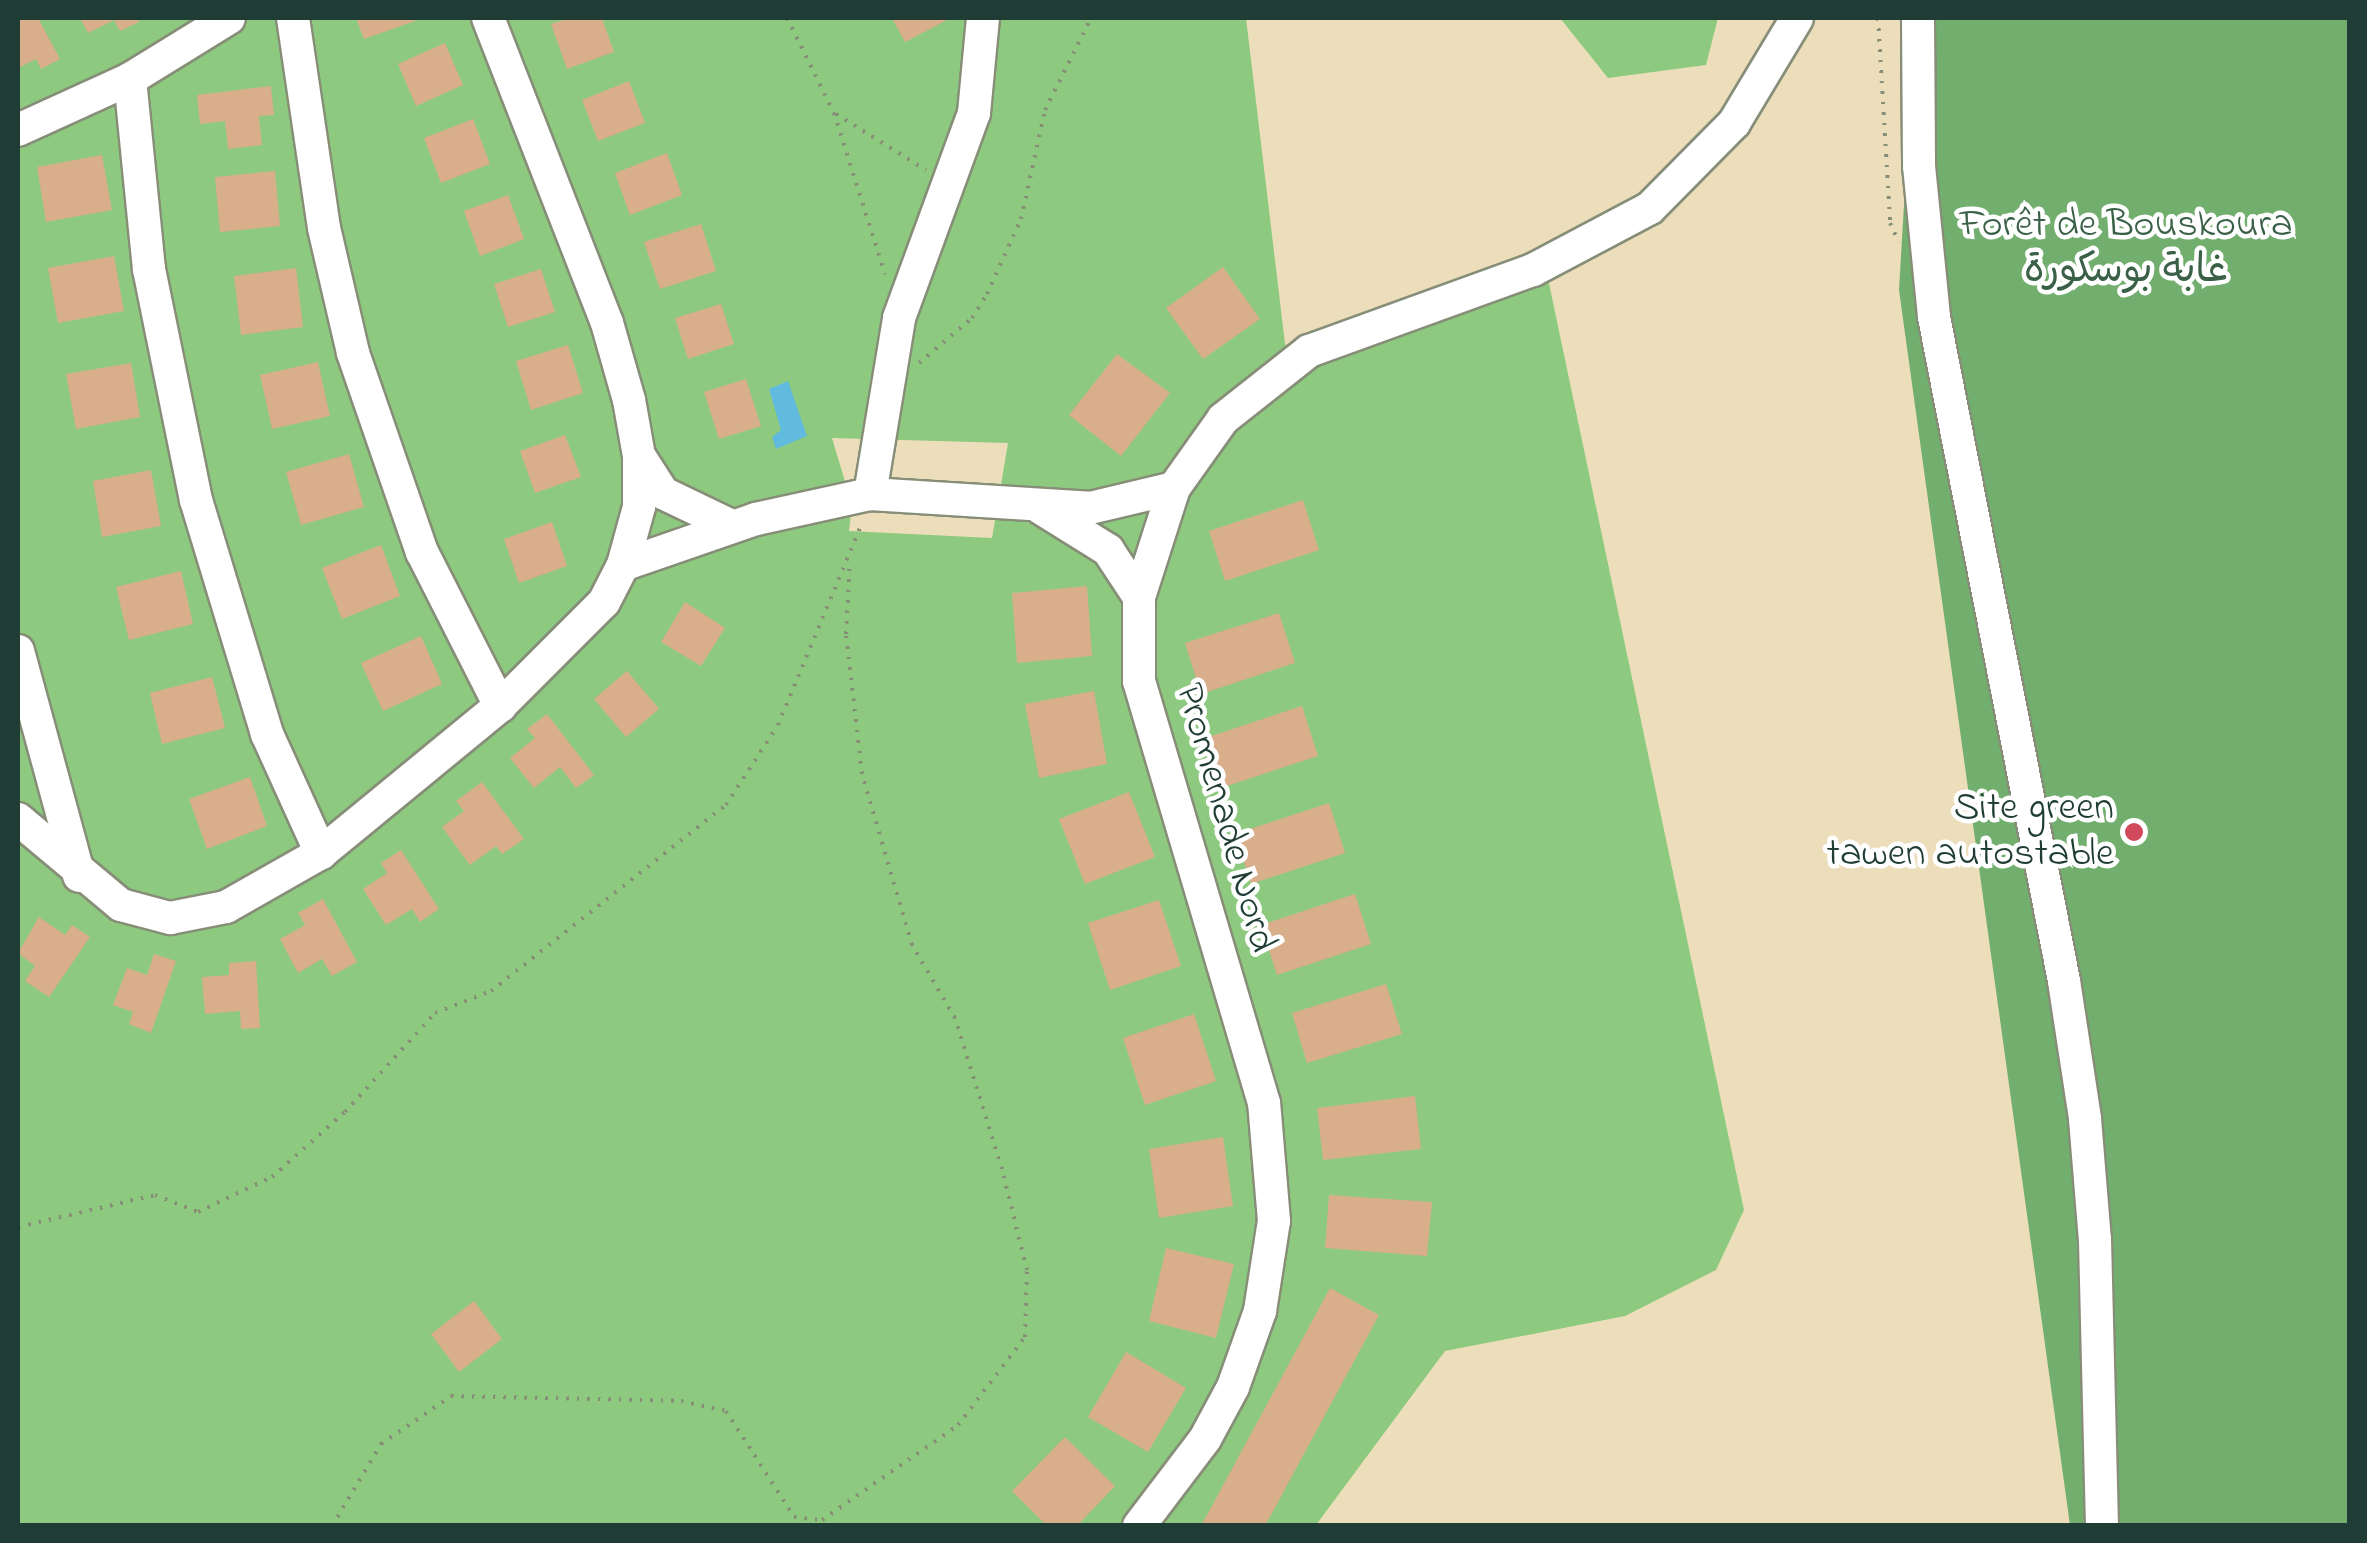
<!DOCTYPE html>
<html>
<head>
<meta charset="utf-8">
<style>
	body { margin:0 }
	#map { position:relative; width:2367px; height:1543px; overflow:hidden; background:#eddebb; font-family:"Indie Flower","Playpen Sans Arabic",sans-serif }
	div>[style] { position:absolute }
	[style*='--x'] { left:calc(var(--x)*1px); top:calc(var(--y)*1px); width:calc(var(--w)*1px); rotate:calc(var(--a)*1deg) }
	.green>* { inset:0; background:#8dca7f }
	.forest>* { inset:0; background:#72ae6e }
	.water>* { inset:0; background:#60bbde }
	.building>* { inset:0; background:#d9ae8a }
	.path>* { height:4px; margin-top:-2px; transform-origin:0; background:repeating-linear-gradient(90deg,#868e78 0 2.5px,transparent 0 10.5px) }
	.roads { filter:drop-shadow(2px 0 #868e78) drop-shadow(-2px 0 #868e78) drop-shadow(0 2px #868e78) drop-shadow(0 -2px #868e78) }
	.minor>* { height:32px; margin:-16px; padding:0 16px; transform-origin:16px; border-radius:16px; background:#fff }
	.dots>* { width:28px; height:28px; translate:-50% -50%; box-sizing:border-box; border:5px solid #fff; border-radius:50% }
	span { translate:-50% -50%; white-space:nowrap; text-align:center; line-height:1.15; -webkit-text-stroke:9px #fff; paint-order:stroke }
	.park-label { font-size:40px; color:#3a6047 }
	.poi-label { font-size:40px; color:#1f3d34 }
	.right { translate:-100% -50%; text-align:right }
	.street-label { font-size:40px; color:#1f3d34 }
	.frame { position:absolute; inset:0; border:20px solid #1f3d34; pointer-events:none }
</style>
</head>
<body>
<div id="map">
	<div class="green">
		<div style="clip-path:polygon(evenodd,18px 18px,1246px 18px,1289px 377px,1547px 274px,1744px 1210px,1716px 1270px,1625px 1316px,1445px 1351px,1316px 1525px,18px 1525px,18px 18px,832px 438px,1008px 443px,992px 538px,849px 531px,852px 505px,832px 438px)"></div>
		<div style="clip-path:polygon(1560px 18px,1718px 18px,1706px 65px,1608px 78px)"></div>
	</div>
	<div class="forest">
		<div style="clip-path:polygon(1915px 18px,2349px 18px,2349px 1525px,2070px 1525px,1899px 290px)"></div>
	</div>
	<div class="water">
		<div style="clip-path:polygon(788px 381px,807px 436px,776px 449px,772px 437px,781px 430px,769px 389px)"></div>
	</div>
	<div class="building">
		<div style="clip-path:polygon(18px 18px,38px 18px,60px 59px,41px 69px,36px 59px,18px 68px)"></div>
		<div style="clip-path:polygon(80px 18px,137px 18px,139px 22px,120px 31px,114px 20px,88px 33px)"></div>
		<div style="clip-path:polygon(356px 18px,414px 18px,415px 21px,364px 39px)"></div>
		<div style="clip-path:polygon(569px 18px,602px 18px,614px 52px,567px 69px,551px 24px)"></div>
		<div style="clip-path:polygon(892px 18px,951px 18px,905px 42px)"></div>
		<div style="clip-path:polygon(445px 43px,463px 85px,416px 106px,398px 64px)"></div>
		<div style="clip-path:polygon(629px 81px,645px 123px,598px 141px,582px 100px)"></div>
		<div style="clip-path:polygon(271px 86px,274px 115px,259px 116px,262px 145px,228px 149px,225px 121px,200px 124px,197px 95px)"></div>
		<div style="clip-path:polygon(473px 119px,490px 164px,441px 183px,424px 138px)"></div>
		<div style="clip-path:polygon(667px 153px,682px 195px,630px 215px,615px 173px)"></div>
		<div style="clip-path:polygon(102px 155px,112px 210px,46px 222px,37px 167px)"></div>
		<div style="clip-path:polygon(275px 171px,280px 226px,220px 232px,215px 177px)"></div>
		<div style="clip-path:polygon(508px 195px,524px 239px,480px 256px,464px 211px)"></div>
		<div style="clip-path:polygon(701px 224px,716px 271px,660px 289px,644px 242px)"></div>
		<div style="clip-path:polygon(114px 256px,124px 311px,58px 323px,48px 268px)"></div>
		<div style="clip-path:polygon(1223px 267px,1260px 319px,1203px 359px,1166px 308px)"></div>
		<div style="clip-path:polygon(296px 268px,303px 327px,241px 335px,234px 276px)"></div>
		<div style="clip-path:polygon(541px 269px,555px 312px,508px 327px,494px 284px)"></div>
		<div style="clip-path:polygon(721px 304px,734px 344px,688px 359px,675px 318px)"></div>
		<div style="clip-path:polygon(568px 345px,583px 393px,531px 410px,516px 361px)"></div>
		<div style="clip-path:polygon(1117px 354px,1170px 393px,1121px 456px,1069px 415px)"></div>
		<div style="clip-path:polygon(318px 362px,330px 416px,272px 429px,260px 375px)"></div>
		<div style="clip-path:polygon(131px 363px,140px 417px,76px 429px,66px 374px)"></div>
		<div style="clip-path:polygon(746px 379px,761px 426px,719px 439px,704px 392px)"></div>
		<div style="clip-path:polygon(565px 435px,581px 477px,535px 493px,520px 451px)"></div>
		<div style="clip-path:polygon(349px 454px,364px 507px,301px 525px,286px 472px)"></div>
		<div style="clip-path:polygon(151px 470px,161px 526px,102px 537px,93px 481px)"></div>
		<div style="clip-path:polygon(1303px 500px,1319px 550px,1225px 581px,1209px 531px)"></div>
		<div style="clip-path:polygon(552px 522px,567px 566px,519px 583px,504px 539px)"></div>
		<div style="clip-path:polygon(381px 545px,400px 596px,342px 619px,322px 568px)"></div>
		<div style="clip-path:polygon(181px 571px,193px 624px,129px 640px,116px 587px)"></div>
		<div style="clip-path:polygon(1087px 586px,1092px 656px,1017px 663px,1012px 593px)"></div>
		<div style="clip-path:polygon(685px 602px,725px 628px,701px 666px,661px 642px)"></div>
		<div style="clip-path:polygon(1279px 613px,1295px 663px,1201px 694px,1185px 643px)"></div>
		<div style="clip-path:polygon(421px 636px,442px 684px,383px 711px,361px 663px)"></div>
		<div style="clip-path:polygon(627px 671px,659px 709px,626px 737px,594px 699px)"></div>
		<div style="clip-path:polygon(212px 677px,225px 728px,162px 744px,150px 693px)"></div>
		<div style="clip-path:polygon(1094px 691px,1107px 764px,1039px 778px,1025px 704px)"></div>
		<div style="clip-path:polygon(1302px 706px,1318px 756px,1224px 787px,1208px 737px)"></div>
		<div style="clip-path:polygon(547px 714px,594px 775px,576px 788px,560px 767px,534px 788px,510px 758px,535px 738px,527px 729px)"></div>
		<div style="clip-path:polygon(250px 777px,267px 826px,207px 849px,189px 799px)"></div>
		<div style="clip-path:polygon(482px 782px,524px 839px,502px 854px,496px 846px,470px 865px,442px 827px,464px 811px,456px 801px)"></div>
		<div style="clip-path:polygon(1129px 792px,1155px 857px,1085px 884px,1059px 819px)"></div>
		<div style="clip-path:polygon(1329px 803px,1345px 853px,1251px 884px,1235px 834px)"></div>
		<div style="clip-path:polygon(401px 850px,439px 909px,420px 922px,412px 909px,386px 925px,363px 889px,387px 873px,381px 863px)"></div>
		<div style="clip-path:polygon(1355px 894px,1371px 944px,1277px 975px,1261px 925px)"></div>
		<div style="clip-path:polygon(323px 899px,357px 962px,332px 976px,322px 959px,298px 973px,280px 939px,305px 925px,298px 913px)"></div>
		<div style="clip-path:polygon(1159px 900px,1181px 966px,1110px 990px,1088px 923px)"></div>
		<div style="clip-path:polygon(39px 917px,65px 935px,72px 925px,90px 937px,49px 997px,25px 981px,35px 966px,18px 953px)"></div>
		<div style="clip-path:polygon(154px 954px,176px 961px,151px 1033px,129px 1024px,133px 1012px,113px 1005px,127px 968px,147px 975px)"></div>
		<div style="clip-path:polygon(256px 961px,260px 1028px,241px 1029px,240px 1011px,205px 1014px,202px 977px,229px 975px,229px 963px)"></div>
		<div style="clip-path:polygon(1386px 984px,1402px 1034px,1307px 1063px,1292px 1013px)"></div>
		<div style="clip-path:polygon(1194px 1014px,1216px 1081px,1145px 1105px,1123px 1038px)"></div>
		<div style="clip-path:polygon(1415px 1096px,1421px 1149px,1323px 1160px,1317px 1108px)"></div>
		<div style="clip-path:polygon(1223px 1137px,1233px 1206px,1159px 1218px,1149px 1149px)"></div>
		<div style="clip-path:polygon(1329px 1195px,1432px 1202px,1427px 1256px,1325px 1248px)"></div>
		<div style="clip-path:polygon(1166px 1248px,1234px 1264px,1216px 1338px,1149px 1321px)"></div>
		<div style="clip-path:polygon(1330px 1288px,1379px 1315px,1265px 1526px,1201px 1526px)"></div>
		<div style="clip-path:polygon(474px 1301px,502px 1339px,459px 1372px,431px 1334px)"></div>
		<div style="clip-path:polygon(1126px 1352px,1186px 1388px,1148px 1452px,1088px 1417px)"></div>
		<div style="clip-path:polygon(1065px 1437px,1115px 1486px,1077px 1526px,1047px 1526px,1012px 1491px)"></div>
	</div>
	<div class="path">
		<div style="--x:787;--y:18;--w:106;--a:63.7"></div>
		<div style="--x:834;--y:113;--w:169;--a:72.4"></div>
		<div style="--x:1878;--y:18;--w:205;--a:86.6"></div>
		<div style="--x:1890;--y:223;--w:21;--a:65"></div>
		<div style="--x:836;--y:114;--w:106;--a:31.9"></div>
		<div style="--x:919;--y:363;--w:70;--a:-40.3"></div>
		<div style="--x:972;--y:318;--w:28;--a:-58"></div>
		<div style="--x:987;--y:294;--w:82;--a:-65.6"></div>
		<div style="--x:1021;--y:219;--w:112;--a:-77.6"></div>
		<div style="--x:1045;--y:110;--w:103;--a:-63.4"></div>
		<div style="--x:18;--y:1227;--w:141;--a:-13.1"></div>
		<div style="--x:155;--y:1195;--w:46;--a:21.6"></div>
		<div style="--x:198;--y:1212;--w:82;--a:-25.3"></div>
		<div style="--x:272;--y:1177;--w:98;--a:-41.7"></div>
		<div style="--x:345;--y:1112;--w:134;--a:-47.7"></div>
		<div style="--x:435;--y:1013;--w:60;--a:-21.4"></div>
		<div style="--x:491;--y:991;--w:300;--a:-38.4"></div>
		<div style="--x:726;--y:805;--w:95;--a:-57"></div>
		<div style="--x:778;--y:725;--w:219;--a:-67.4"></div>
		<div style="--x:332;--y:1526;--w:96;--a:-59.1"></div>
		<div style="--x:381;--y:1444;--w:85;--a:-34.4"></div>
		<div style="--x:451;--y:1396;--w:230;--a:1.2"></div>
		<div style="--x:681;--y:1401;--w:46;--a:12.5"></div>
		<div style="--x:726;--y:1411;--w:126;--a:57.3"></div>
		<div style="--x:794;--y:1517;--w:28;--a:6"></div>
		<div style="--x:822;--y:1520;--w:166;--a:-34.9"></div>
		<div style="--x:958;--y:1425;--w:111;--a:-52.7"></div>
		<div style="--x:1025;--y:1337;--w:67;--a:-88.3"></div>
		<div style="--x:1027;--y:1270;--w:104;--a:-103.9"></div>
		<div style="--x:1002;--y:1169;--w:158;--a:-107.3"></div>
		<div style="--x:955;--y:1018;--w:85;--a:-120.5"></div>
		<div style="--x:912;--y:945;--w:178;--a:-106.3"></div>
		<div style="--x:862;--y:774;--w:141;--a:-96.5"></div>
		<div style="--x:846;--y:634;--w:73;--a:-86.9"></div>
	</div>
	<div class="roads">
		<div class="minor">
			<div style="--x:293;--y:18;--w:212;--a:81.6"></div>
			<div style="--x:324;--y:228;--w:128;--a:76.9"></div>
			<div style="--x:353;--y:353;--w:211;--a:70.9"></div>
			<div style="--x:422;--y:552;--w:173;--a:63.1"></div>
			<div style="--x:1918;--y:18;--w:148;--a:89.6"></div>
			<div style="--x:1919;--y:166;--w:152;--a:84.3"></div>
			<div style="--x:1934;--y:317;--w:677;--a:78.92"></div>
			<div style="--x:2064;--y:981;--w:140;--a:81.3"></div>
			<div style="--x:2085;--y:1119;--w:121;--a:85.3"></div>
			<div style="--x:2095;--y:1240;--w:286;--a:88.6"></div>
			<div style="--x:130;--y:79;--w:191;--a:84.3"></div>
			<div style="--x:149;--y:269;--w:236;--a:78.5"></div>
			<div style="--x:196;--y:500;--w:245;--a:73.1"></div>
			<div style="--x:267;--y:734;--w:131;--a:65.6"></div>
			<div style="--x:18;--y:130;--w:123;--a:-24.5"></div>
			<div style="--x:130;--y:79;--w:116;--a:-31.6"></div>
			<div style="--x:640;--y:457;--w:43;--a:57.4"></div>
			<div style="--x:663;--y:493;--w:76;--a:25.6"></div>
			<div style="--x:870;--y:494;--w:178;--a:-80.6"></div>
			<div style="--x:899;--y:318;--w:218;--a:-69.9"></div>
			<div style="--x:974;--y:113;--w:95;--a:-84.6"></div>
			<div style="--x:1042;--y:509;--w:78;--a:31.8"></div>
			<div style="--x:1108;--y:550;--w:56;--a:56.6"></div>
			<div style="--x:623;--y:565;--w:141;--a:-19.1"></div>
			<div style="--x:756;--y:519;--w:117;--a:-12.4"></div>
			<div style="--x:870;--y:494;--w:220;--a:3.6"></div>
			<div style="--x:1090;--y:508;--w:86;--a:-13.4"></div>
			<div style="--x:18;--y:651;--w:233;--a:74.8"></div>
			<div style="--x:18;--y:819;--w:134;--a:39.9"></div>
			<div style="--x:121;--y:905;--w:51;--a:14.9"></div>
			<div style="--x:170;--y:918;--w:57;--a:-11.1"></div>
			<div style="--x:226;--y:907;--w:109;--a:-29.6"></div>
			<div style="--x:321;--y:853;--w:232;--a:-39.4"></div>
			<div style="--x:500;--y:706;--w:147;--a:-45"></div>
			<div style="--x:604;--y:602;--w:42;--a:-62.8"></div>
			<div style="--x:623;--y:565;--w:60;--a:-74.6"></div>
			<div style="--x:639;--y:507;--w:51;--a:-90"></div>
			<div style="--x:639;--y:456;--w:57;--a:-100.1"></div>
			<div style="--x:629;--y:400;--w:80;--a:-105.9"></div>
			<div style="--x:607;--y:323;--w:327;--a:-111.3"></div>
			<div style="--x:1139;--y:1526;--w:109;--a:-52.8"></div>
			<div style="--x:1205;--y:1439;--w:59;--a:-61.7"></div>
			<div style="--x:1233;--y:1387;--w:81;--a:-70.4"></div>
			<div style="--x:1260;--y:1311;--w:91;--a:-81.2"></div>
			<div style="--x:1274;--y:1221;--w:118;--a:-94.8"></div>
			<div style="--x:1264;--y:1103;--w:440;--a:-106.5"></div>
			<div style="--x:1139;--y:681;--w:84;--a:-90"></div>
			<div style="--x:1139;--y:597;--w:114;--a:-72.2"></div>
			<div style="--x:1174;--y:488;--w:85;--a:-54.6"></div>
			<div style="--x:1223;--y:419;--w:110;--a:-38.3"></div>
			<div style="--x:1309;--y:351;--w:238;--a:-19.9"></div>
			<div style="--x:1533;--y:270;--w:132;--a:-27.9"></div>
			<div style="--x:1650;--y:208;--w:120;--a:-45.3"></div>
			<div style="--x:1734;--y:123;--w:122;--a:-59"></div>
		</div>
	</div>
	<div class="dots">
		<div style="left:2134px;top:832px;background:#d1495b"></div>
	</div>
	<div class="park-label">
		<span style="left:2126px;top:249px">Forêt de Bouskoura<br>غابة بوسكورة</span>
	</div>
	<div class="poi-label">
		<span class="right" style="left:2114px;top:832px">Site green<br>tawen autostable</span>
	</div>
	<div class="street-label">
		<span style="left:1224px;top:818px;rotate:74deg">Promenade Nord</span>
	</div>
	<div class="frame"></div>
</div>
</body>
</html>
